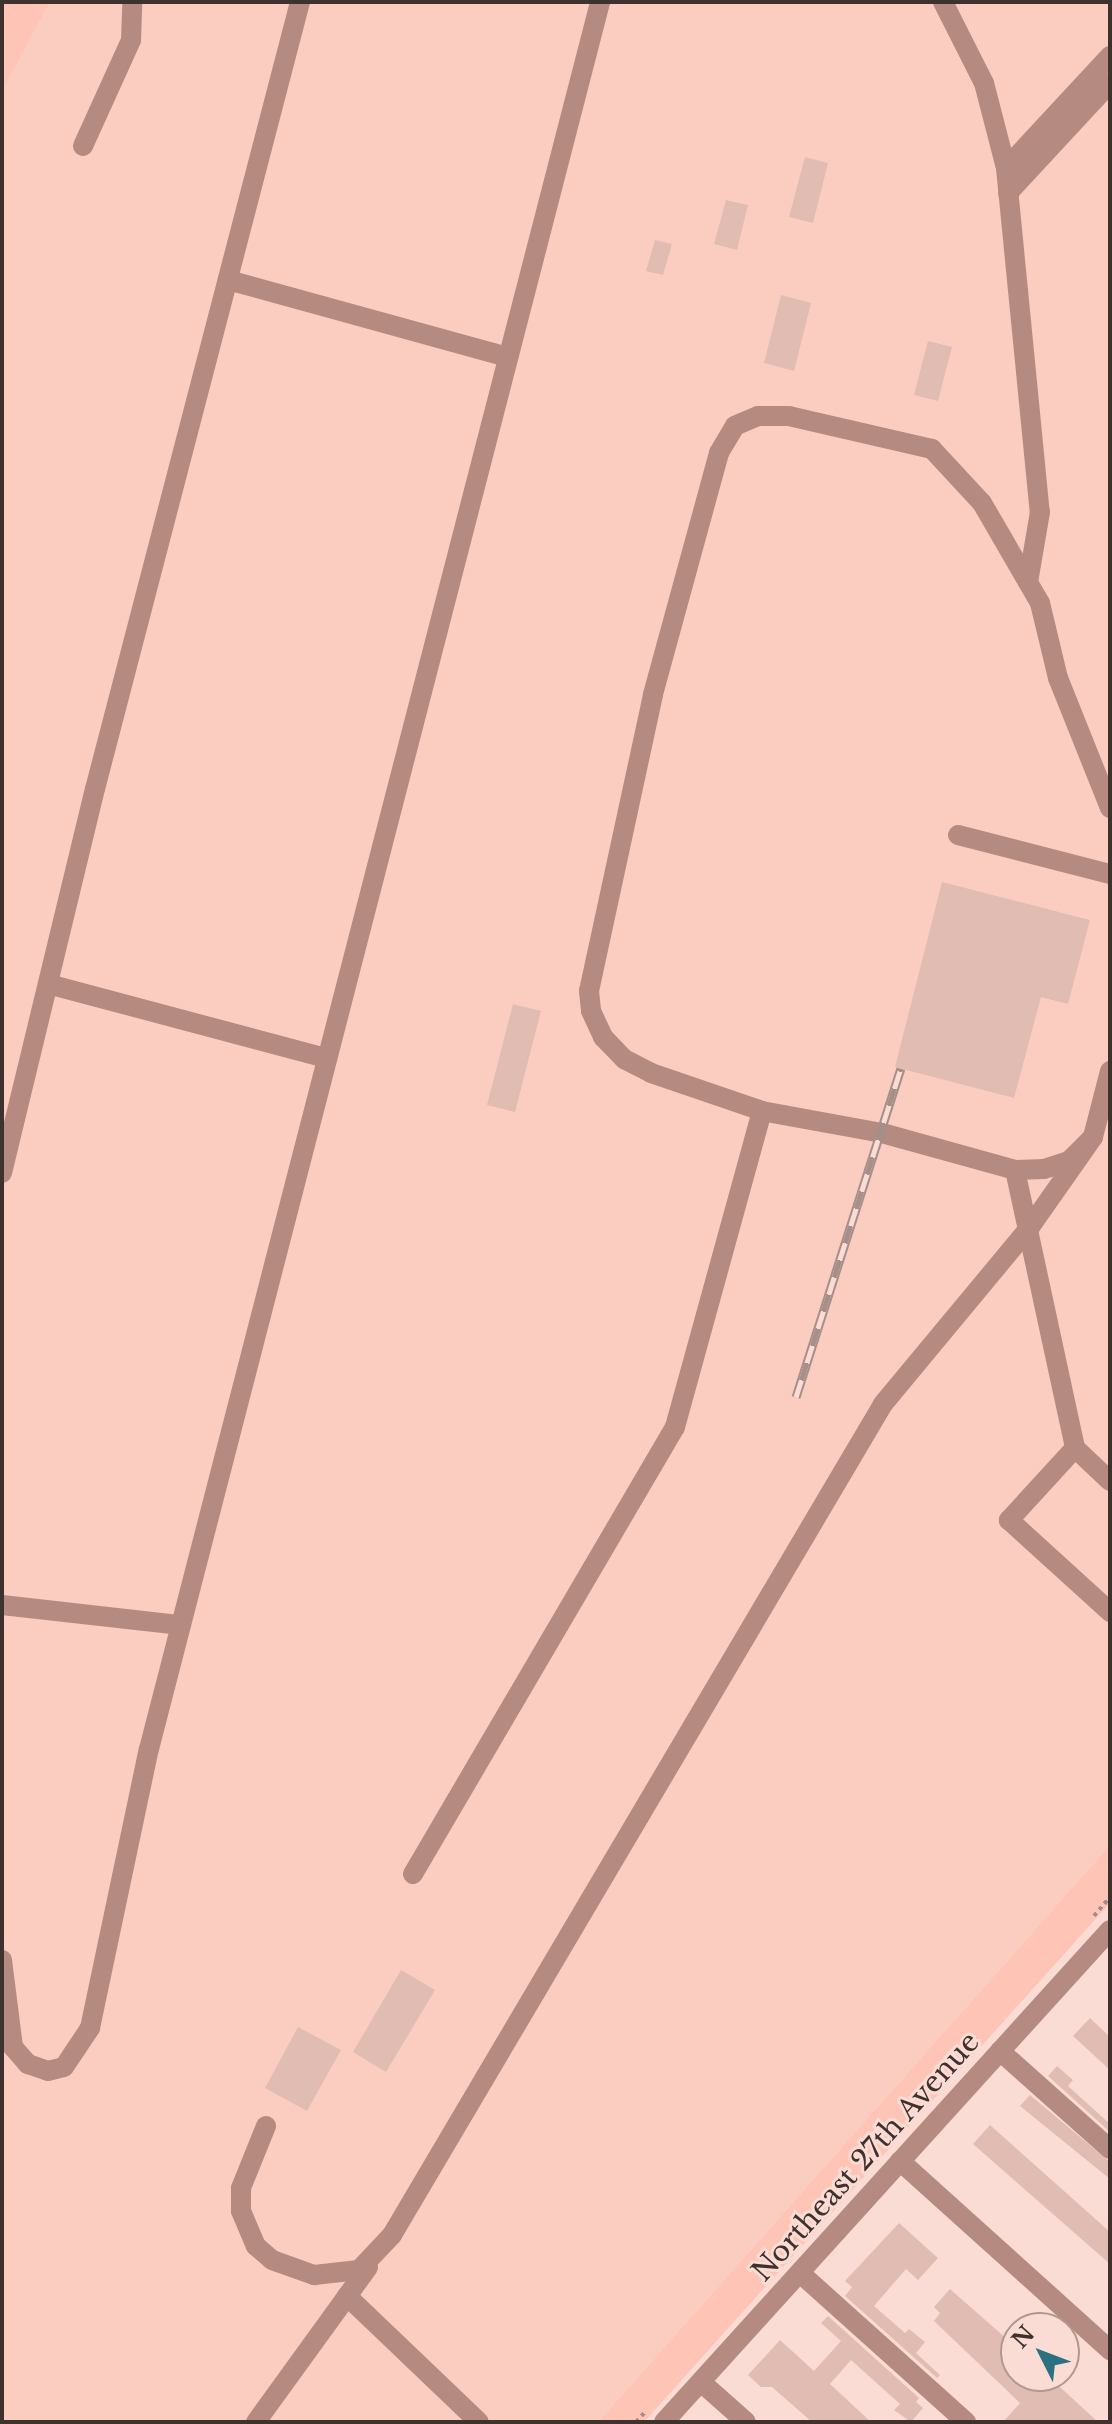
<!DOCTYPE html>
<html>
<head>
<meta charset="utf-8">
<style>
	body { margin:0 }
	#map { position:relative; width:1112px; height:2424px; overflow:hidden; background:#fbdcd4; font-family:"Libre Baskerville",serif }
	div>[style] { position:absolute }
	[style*='--x'] { left:calc(var(--x)*1px); top:calc(var(--y)*1px); width:calc(var(--w)*1px); rotate:calc(var(--a)*1deg) }
	.built>* { inset:0; background:#fbcdc1 }
	.green>* { inset:0; background:#fec5b7 }
	.building>* { inset:0; background:#e1bcb3 }
	.path>* { height:4px; margin-top:-2px; transform-origin:0; background:repeating-linear-gradient(90deg,#a58e88 0 4px,transparent 0 8px) }
	.minor>* { height:20px; margin:-10px; padding:0 10px; transform-origin:10px; border-radius:10px; background:#b58b81 }
	.rail>* { height:9px; margin-top:-4.5px; transform-origin:0; background:repeating-linear-gradient(90deg,#fbdcd4 0 18px,#a68f89 0 36px); box-sizing:border-box; border-block:2px solid #a68f89 }
	span { translate:-50% -50%; white-space:nowrap; text-align:center; line-height:1.15; -webkit-text-stroke:6px #fbdcd4; paint-order:stroke }
	.street-label { font-size:28px; color:#3f312d }
	.frame { position:absolute; inset:0; border:4px solid #3f312d; pointer-events:none }
	.north { position:absolute; left:1000px; top:2312px; width:80px; height:80px; box-sizing:border-box; background:#fbdcd4; border:2px solid #b09891; border-radius:50%; rotate:312deg; font-size:22px; font-weight:700; line-height:32px; text-align:center; color:#3f312d }
	.north::after { content:''; display:block; margin:auto; width:28px; height:36px; background:#2c7180; clip-path:polygon(50% 0,100% 100%,50% 72%,0 100%) }
</style>
</head>
<body>
<div id="map">
	<div class="built">
		<div style="clip-path:polygon(50px 2px,1110px 2px,1110px 1845px,598px 2422px,2px 2422px,2px 92px)"></div>
	</div>
	<div class="green">
		<div style="clip-path:polygon(2px 2px,50px 2px,2px 92px)"></div>
		<div style="clip-path:polygon(1110px 1845px,1110px 1903px,644px 2422px,598px 2422px)"></div>
	</div>
	<div class="building">
		<div style="clip-path:polygon(805px 157px,828px 163px,813px 223px,789px 217px)"></div>
		<div style="clip-path:polygon(726px 200px,748px 205px,737px 250px,714px 244px)"></div>
		<div style="clip-path:polygon(655px 240px,672px 244px,663px 275px,646px 271px)"></div>
		<div style="clip-path:polygon(781px 295px,811px 303px,794px 371px,764px 363px)"></div>
		<div style="clip-path:polygon(928px 341px,952px 347px,938px 401px,914px 395px)"></div>
		<div style="clip-path:polygon(942px 882px,1090px 920px,1068px 1004px,1041px 997px,1014px 1098px,895px 1067px)"></div>
		<div style="clip-path:polygon(513px 1004px,541px 1011px,515px 1112px,487px 1105px)"></div>
		<div style="clip-path:polygon(401px 1970px,435px 1990px,386px 2072px,353px 2052px)"></div>
		<div style="clip-path:polygon(1090px 2018px,1110px 2037px,1110px 2070px,1073px 2036px)"></div>
		<div style="clip-path:polygon(298px 2027px,341px 2050px,307px 2111px,265px 2088px)"></div>
		<div style="clip-path:polygon(1057px 2066px,1073px 2080px,1068px 2086px,1110px 2124px,1110px 2132px,1048px 2076px)"></div>
		<div style="clip-path:polygon(1030px 2095px,1110px 2162px,1110px 2179px,1020px 2106px)"></div>
		<div style="clip-path:polygon(990px 2125px,1110px 2232px,1110px 2264px,973px 2144px)"></div>
		<div style="clip-path:polygon(899px 2223px,938px 2258px,918px 2280px,906px 2269px,874px 2306px,905px 2333px,909px 2329px,925px 2342px,916px 2353px,940px 2375px,937px 2378px,845px 2296px,852px 2287px,845px 2281px)"></div>
		<div style="clip-path:polygon(950px 2289px,1016px 2347px,1016px 2376px,1048px 2376px,1098px 2422px,1003px 2422px,1020px 2403px,934px 2321px,940px 2313px,934px 2307px)"></div>
		<div style="clip-path:polygon(828px 2316px,919px 2398px,916px 2402px,923px 2408px,911px 2422px,894px 2410px,900px 2404px,851px 2360px,830px 2384px,871px 2422px,812px 2422px,772px 2387px,761px 2387px,748px 2375px,780px 2340px,814px 2371px,841px 2341px,821px 2323px)"></div>
	</div>
	<div class="path">
		<div style="--x:1094;--y:1916;--w:25;--a:-50"></div>
		<div style="--x:636;--y:2422;--w:13;--a:-48"></div>
	</div>
	<div class="minor">
		<div style="--x:943;--y:2;--w:91;--a:63.2"></div>
		<div style="--x:984;--y:83;--w:88;--a:75.5"></div>
		<div style="--x:1006;--y:168;--w:346;--a:84.4"></div>
		<div style="--x:1040;--y:512;--w:71;--a:99.7"></div>
		<div style="--x:83;--y:146;--w:116;--a:-65.6"></div>
		<div style="--x:131;--y:40;--w:38;--a:-88"></div>
		<div style="--x:1006;--y:168;--w:153;--a:-47.1"></div>
		<div style="--x:1008;--y:193;--w:150;--a:-47.2"></div>
		<div style="--x:228;--y:280;--w:290;--a:15.4"></div>
		<div style="--x:1110;--y:808;--w:140;--a:-111.8"></div>
		<div style="--x:1058;--y:678;--w:77;--a:-103.5"></div>
		<div style="--x:1040;--y:603;--w:116;--a:-120.1"></div>
		<div style="--x:982;--y:503;--w:74;--a:-132.8"></div>
		<div style="--x:932;--y:449;--w:147;--a:-167"></div>
		<div style="--x:789;--y:416;--w:31;--a:180"></div>
		<div style="--x:758;--y:416;--w:25;--a:157"></div>
		<div style="--x:735;--y:426;--w:31;--a:121"></div>
		<div style="--x:719;--y:453;--w:251;--a:105.3"></div>
		<div style="--x:653;--y:695;--w:303;--a:102.2"></div>
		<div style="--x:589;--y:991;--w:20;--a:84"></div>
		<div style="--x:591;--y:1011;--w:29;--a:65"></div>
		<div style="--x:603;--y:1037;--w:30;--a:46"></div>
		<div style="--x:624;--y:1059;--w:30;--a:27"></div>
		<div style="--x:651;--y:1073;--w:117;--a:18.9"></div>
		<div style="--x:762;--y:1111;--w:122;--a:10.4"></div>
		<div style="--x:882;--y:1133;--w:138;--a:15.5"></div>
		<div style="--x:1015;--y:1170;--w:284;--a:77.8"></div>
		<div style="--x:1075;--y:1448;--w:48;--a:43.3"></div>
		<div style="--x:958;--y:835;--w:157;--a:14.4"></div>
		<div style="--x:48;--y:984;--w:289;--a:14.9"></div>
		<div style="--x:1015;--y:1170;--w:29;--a:-2"></div>
		<div style="--x:1044;--y:1169;--w:26;--a:-18"></div>
		<div style="--x:1069;--y:1161;--w:34;--a:-45"></div>
		<div style="--x:1093;--y:1137;--w:68;--a:-75.6"></div>
		<div style="--x:2;--y:1173;--w:395;--a:-76.4"></div>
		<div style="--x:95;--y:789;--w:813;--a:-75.4"></div>
		<div style="--x:1075;--y:1448;--w:98;--a:132.5"></div>
		<div style="--x:1009;--y:1520;--w:137;--a:42.3"></div>
		<div style="--x:2;--y:1605;--w:180;--a:6.4"></div>
		<div style="--x:413;--y:1874;--w:518;--a:-59.62"></div>
		<div style="--x:675;--y:1427;--w:328;--a:-74.6"></div>
		<div style="--x:2;--y:1960;--w:88;--a:82.8"></div>
		<div style="--x:13;--y:2047;--w:23;--a:49"></div>
		<div style="--x:28;--y:2064;--w:21;--a:19"></div>
		<div style="--x:48;--y:2071;--w:16;--a:-14"></div>
		<div style="--x:64;--y:2067;--w:47;--a:-56.3"></div>
		<div style="--x:90;--y:2028;--w:285;--a:-78.1"></div>
		<div style="--x:149;--y:1749;--w:1804;--a:-75.52"></div>
		<div style="--x:1000;--y:2051;--w:147;--a:41.7"></div>
		<div style="--x:266;--y:2126;--w:67;--a:112"></div>
		<div style="--x:241;--y:2188;--w:23;--a:90"></div>
		<div style="--x:241;--y:2211;--w:38;--a:67"></div>
		<div style="--x:256;--y:2246;--w:21;--a:41"></div>
		<div style="--x:272;--y:2260;--w:45;--a:19.7"></div>
		<div style="--x:314;--y:2275;--w:45;--a:-6.3"></div>
		<div style="--x:359;--y:2270;--w:48;--a:-46.7"></div>
		<div style="--x:392;--y:2235;--w:965;--a:-59.42"></div>
		<div style="--x:883;--y:1404;--w:230;--a:-50.3"></div>
		<div style="--x:1030;--y:1227;--w:110;--a:-55"></div>
		<div style="--x:900;--y:2161;--w:283;--a:42"></div>
		<div style="--x:800;--y:2273;--w:223;--a:41.9"></div>
		<div style="--x:347;--y:2296;--w:182;--a:43.7"></div>
		<div style="--x:701;--y:2382;--w:60;--a:41.6"></div>
		<div style="--x:256;--y:2422;--w:191;--a:-54.1"></div>
		<div style="--x:664;--y:2422;--w:664;--a:-47.81"></div>
	</div>
	<div class="rail">
		<div style="--x:796;--y:1397;--w:345;--a:-72.3"></div>
	</div>
	<div class="street-label">
		<span style="left:866px;top:2157px;rotate:-48deg">Northeast 27th Avenue</span>
	</div>
	<div class="frame"></div>
	<div class="north">N</div>
</div>
</body>
</html>
